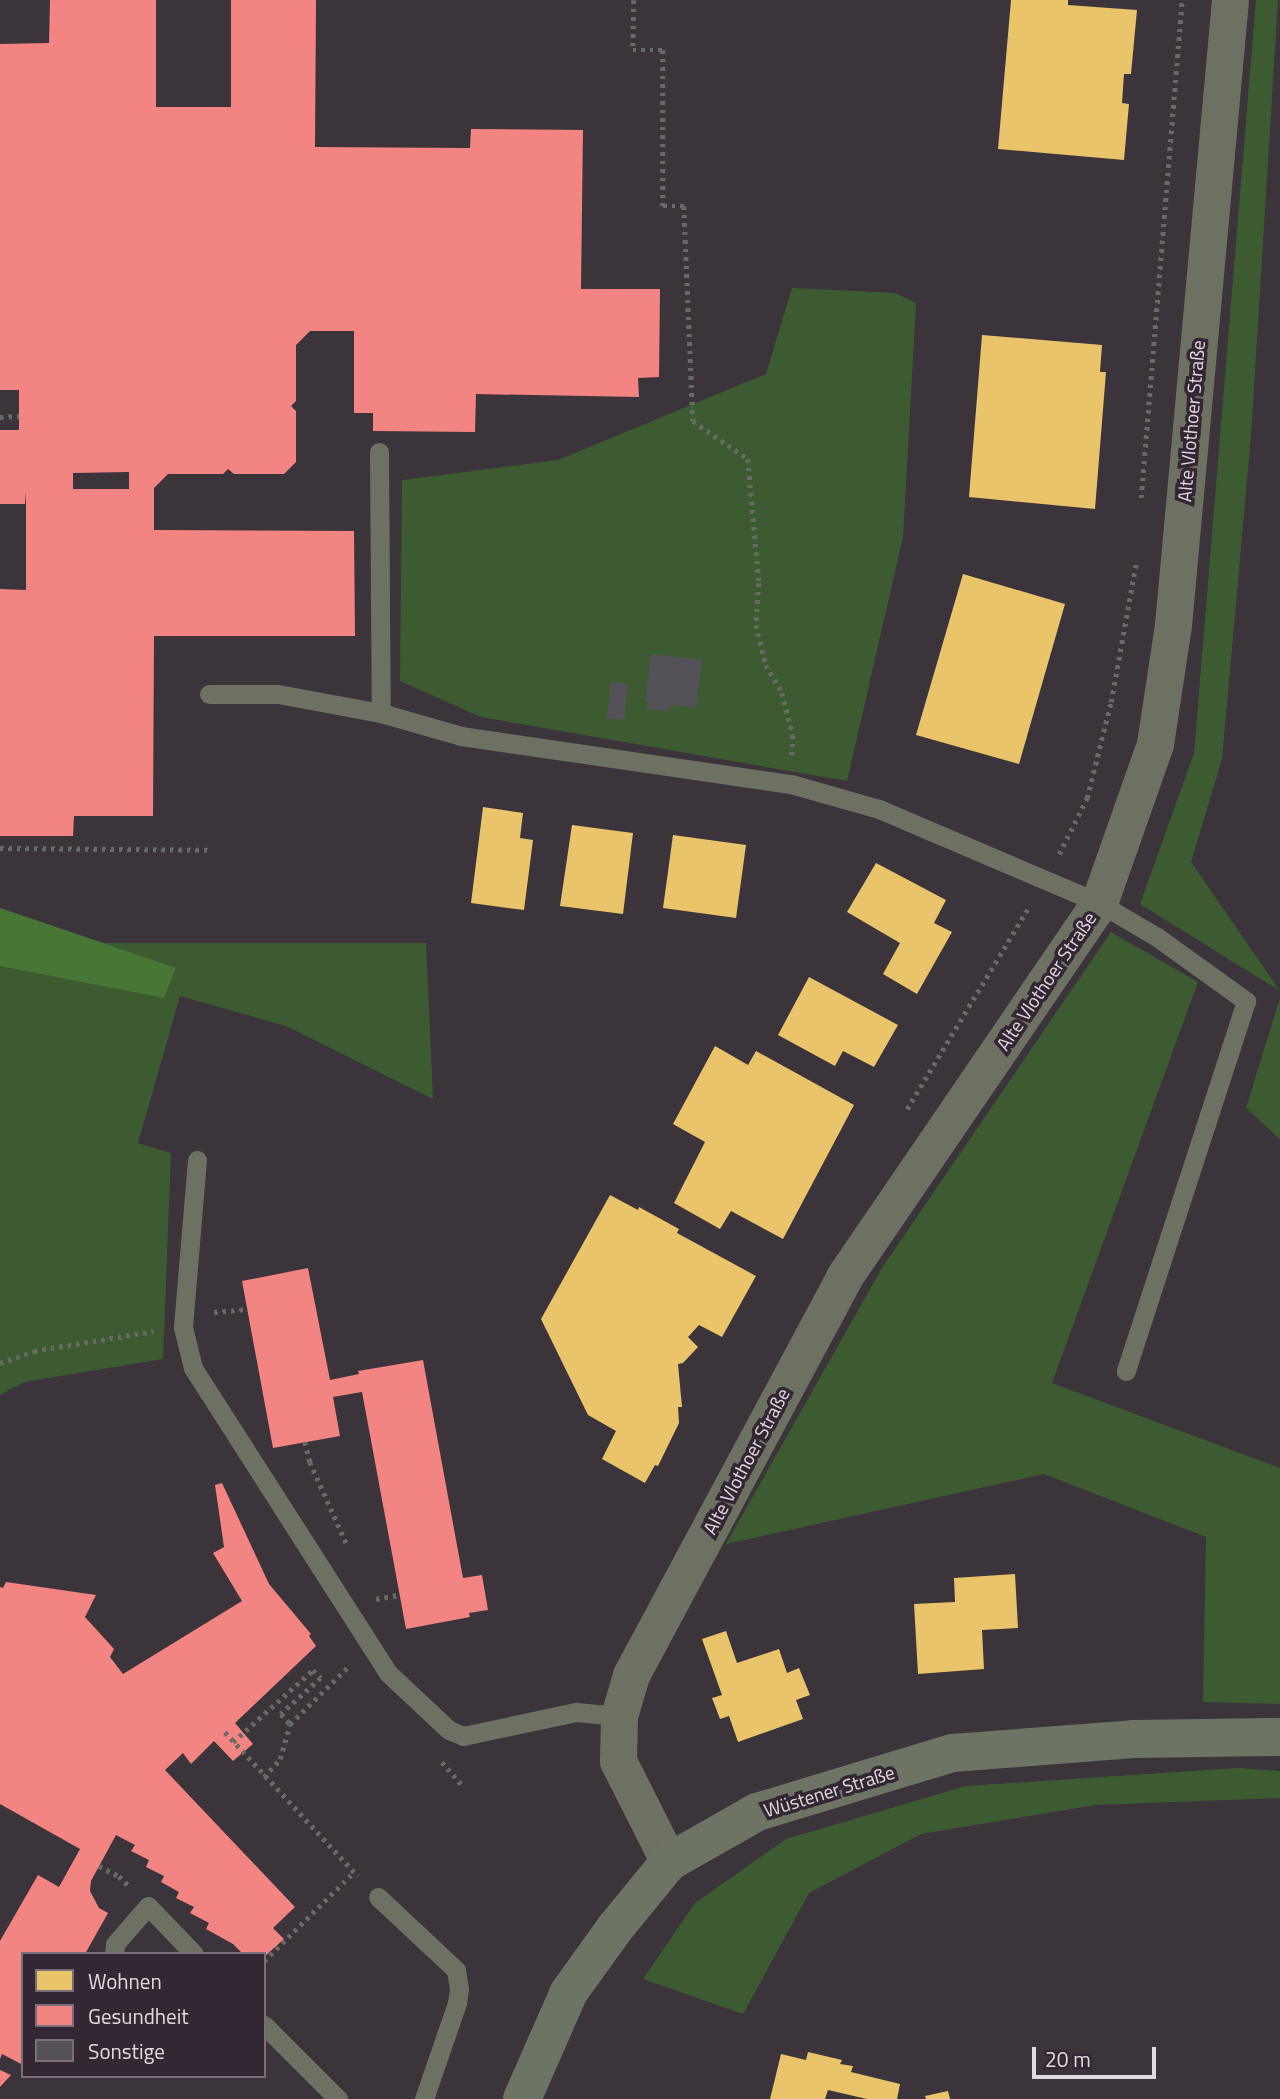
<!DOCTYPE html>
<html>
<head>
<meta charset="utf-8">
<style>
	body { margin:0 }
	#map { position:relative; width:1280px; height:2099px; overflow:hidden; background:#3b343b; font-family:"Titillium Web",sans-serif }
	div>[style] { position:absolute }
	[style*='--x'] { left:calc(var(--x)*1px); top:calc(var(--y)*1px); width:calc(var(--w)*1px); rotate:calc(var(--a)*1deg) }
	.green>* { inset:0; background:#3d5b31 }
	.forest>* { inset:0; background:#477635 }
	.homes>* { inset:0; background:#e9c46a }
	.health>* { inset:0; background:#f28482 }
	.building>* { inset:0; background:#555158 }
	.path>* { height:4.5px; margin-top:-2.25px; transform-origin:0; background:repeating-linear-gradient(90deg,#696a63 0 3.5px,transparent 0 8.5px) }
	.lane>* { height:19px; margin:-9.5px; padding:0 9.5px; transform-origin:9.5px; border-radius:9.5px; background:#6c7162 }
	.street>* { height:37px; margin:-18.5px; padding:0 18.5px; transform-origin:18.5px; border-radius:18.5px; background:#6c7162 }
	.secondary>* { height:38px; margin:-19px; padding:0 19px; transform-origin:19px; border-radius:19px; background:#6e7464 }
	span { translate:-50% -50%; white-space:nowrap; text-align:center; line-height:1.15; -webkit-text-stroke:7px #342734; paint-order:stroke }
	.street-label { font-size:19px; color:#e1d8e1 }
	.legend { position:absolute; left:21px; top:1952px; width:245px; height:126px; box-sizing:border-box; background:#342734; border:2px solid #796e79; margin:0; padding:9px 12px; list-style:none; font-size:21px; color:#e1d8e1 }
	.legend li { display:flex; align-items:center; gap:14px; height:35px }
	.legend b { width:35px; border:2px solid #796e79 }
	.scale { position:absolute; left:1032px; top:2047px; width:124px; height:32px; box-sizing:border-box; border:4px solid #e1d8e1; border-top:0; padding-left:9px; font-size:21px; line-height:24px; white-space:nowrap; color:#e1d8e1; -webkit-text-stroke:5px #342734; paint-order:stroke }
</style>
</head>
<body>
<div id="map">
	<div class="green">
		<div style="clip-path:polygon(1256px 0,1278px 0,1251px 436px,1222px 759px,1191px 862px,1280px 991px,1140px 904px,1194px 753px)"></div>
		<div style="clip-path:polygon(792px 288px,895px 293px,916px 303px,903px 537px,847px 781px,481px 717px,400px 681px,402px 480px,558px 460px,766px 374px)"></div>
		<div style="clip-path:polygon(0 908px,104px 943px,426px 943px,433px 1099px,286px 1026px,180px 996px,138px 1143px,171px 1153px,163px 1359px,24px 1382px,0 1395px)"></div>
		<div style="clip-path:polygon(1111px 932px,1198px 982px,1052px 1383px,1280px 1468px,1280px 1704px,1203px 1702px,1206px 1537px,1044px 1474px,726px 1544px,882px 1268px)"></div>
		<div style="clip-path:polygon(1280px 998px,1280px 1139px,1246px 1108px)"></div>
		<div style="clip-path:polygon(1237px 1768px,1280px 1771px,1280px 1798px,1096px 1805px,921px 1834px,809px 1893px,743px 2014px,643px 1979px,695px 1903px,786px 1839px,966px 1786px)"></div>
	</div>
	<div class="forest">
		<div style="clip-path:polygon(0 908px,176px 968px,164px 998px,0 966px)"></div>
	</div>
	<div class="homes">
		<div style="clip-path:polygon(1011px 0,1068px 0,1068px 5px,1137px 10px,1131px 74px,1124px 74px,1122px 103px,1129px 104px,1124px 160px,998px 149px)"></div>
		<div style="clip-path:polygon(982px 335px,1102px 345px,1100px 372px,1106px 372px,1095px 509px,969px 497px)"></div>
		<div style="clip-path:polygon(963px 574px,1065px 604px,1019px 764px,916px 735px)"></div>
		<div style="clip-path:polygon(483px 807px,523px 813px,520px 838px,533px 840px,524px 910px,471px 903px)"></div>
		<div style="clip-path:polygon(572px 825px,633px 833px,623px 914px,560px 906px)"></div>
		<div style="clip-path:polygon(673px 835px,746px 845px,736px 918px,663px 908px)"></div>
		<div style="clip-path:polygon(876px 863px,946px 900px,934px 923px,952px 932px,917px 994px,883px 974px,900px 943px,847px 912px)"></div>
		<div style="clip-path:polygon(809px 977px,898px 1025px,874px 1067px,843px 1051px,835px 1066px,778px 1035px)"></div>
		<div style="clip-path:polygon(715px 1046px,748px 1065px,756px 1051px,854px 1105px,783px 1239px,731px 1211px,720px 1229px,674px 1203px,705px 1142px,673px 1124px)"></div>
		<div style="clip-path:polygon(610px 1195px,638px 1210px,639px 1207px,679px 1229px,677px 1233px,756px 1276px,722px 1337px,699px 1325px,688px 1337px,698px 1347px,683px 1363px,678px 1364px,682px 1407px,678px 1407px,679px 1423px,658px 1466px,655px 1465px,645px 1483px,602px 1459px,616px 1431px,588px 1415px,541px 1319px)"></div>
		<div style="clip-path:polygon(1015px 1574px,1018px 1628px,982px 1630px,984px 1669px,918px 1674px,914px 1604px,955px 1602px,954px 1578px)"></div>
		<div style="clip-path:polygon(726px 1631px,737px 1663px,779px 1649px,787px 1673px,799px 1668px,810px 1695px,796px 1700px,803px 1719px,738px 1742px,729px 1716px,720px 1719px,712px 1698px,722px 1695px,702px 1639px)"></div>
		<div style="clip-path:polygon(808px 2052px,842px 2060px,840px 2064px,853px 2066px,851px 2072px,900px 2084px,897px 2099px,867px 2099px,828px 2090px,825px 2099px,770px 2099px,781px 2054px,806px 2060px)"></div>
		<div style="clip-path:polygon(948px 2091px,950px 2099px,926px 2099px,925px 2096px)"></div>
	</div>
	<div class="health">
		<div style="clip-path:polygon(evenodd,50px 0,156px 0,156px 107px,231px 107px,231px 0,316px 0,315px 147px,470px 148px,471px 129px,583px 130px,581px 289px,660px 289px,659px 377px,638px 378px,639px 397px,476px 394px,475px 432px,373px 431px,373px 413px,354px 413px,354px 331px,310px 331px,296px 345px,296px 401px,291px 406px,296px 411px,296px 462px,284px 474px,234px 474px,228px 469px,223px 474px,168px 474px,154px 488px,154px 530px,354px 531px,355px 636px,154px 636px,153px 816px,74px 816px,73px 836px,0 836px,0 589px,26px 590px,26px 492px,25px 504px,0 504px,0 430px,19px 430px,19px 390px,0 390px,0 44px,49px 43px,50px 0,129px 472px,129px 489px,73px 489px,73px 473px,129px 472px)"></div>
		<div style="clip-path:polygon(308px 1268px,330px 1380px,359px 1374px,358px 1371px,423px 1360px,463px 1578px,482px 1575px,488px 1610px,469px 1613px,470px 1617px,406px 1629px,362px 1392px,333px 1397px,340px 1436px,273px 1448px,242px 1281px)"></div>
		<div style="clip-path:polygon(222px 1483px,269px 1584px,311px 1634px,309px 1636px,316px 1646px,235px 1723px,253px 1744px,233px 1761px,214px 1741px,191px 1764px,183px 1753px,165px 1770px,295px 1907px,273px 1928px,284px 1939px,264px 1957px,264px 1954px,243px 1954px,233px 1944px,206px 1929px,209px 1923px,190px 1913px,194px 1907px,176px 1898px,179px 1892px,161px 1882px,164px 1876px,146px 1867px,149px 1860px,131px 1851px,135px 1845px,116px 1835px,91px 1881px,90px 1891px,99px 1908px,108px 1913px,85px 1954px,23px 1954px,23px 2065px,2px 2054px,0 2059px,0 1941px,38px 1875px,59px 1887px,80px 1849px,0 1804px,0 1587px,3px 1588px,6px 1582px,96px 1595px,85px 1617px,114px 1649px,110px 1657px,123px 1674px,242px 1601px,213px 1553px,224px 1547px,215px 1485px)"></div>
		<div style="clip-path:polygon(0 2070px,11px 2075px,0 2087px)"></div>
	</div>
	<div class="building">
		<div style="clip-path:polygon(651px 654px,702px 660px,696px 708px,671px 705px,670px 711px,647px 709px,648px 702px,645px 702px)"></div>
		<div style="clip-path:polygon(611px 682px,628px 684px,624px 720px,607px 718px)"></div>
	</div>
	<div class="path">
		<div style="--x:634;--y:0;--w:50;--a:91.1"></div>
		<div style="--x:633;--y:50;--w:30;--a:0"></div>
		<div style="--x:663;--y:50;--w:156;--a:90"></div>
		<div style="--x:663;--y:206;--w:21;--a:0"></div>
		<div style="--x:684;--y:206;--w:215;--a:87.6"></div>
		<div style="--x:693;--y:421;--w:67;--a:34.6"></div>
		<div style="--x:748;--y:459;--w:124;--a:84.9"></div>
		<div style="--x:759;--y:583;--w:42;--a:94.1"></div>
		<div style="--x:756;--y:625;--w:41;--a:76"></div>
		<div style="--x:766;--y:665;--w:32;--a:60"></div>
		<div style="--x:782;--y:693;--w:43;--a:75.3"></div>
		<div style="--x:793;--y:735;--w:20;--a:93"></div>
		<div style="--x:0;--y:417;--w:19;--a:-3"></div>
		<div style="--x:1141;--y:498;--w:500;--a:-85.3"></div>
		<div style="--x:0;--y:848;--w:209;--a:0.5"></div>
		<div style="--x:1059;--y:854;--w:63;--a:-63.4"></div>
		<div style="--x:1087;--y:798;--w:99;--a:-76"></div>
		<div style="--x:1111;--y:702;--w:141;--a:-79.8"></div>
		<div style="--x:907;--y:1109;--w:236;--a:-58.9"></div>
		<div style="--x:214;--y:1312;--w:33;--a:-5"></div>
		<div style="--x:0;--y:1363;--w:36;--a:-19"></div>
		<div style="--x:34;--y:1351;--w:121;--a:-9.5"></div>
		<div style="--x:305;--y:1442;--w:21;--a:76"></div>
		<div style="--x:310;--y:1462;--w:93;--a:65.9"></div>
		<div style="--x:376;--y:1599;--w:23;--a:-10"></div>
		<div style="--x:225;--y:1732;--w:196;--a:47.3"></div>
		<div style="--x:233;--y:1742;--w:108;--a:-42"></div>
		<div style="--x:313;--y:1670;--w:11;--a:45"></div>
		<div style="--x:321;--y:1678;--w:54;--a:138"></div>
		<div style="--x:281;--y:1714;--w:13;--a:48"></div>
		<div style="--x:442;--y:1762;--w:30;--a:49"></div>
		<div style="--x:264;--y:1777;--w:24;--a:-48"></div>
		<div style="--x:280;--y:1759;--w:36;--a:-74"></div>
		<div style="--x:290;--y:1724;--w:83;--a:-44.5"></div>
		<div style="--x:99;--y:1866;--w:22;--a:27"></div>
		<div style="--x:119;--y:1876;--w:13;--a:45"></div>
		<div style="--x:264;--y:1961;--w:127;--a:-44.7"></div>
	</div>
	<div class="lane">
		<div style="--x:379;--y:452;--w:261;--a:89.6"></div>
		<div style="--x:209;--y:694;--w:69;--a:0"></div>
		<div style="--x:278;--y:694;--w:105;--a:10.5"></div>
		<div style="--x:381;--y:713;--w:83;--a:16"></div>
		<div style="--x:461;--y:736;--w:333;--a:8.3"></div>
		<div style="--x:791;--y:784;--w:91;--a:15.9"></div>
		<div style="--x:879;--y:809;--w:239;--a:23.1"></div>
		<div style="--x:1099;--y:903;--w:67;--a:30.4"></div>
		<div style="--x:1157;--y:937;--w:110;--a:35.7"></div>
		<div style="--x:1246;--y:1001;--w:389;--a:108"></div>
		<div style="--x:197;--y:1160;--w:168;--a:94.8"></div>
		<div style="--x:183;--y:1327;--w:42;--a:76.3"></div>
		<div style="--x:193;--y:1368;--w:362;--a:57.4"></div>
		<div style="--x:388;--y:1673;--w:83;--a:43.1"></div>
		<div style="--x:449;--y:1730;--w:15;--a:23"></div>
		<div style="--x:463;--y:1736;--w:116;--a:-12"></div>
		<div style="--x:576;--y:1712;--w:43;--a:5.3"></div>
		<div style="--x:378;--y:1897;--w:107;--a:43.1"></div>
		<div style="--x:456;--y:1970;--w:19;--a:81"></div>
		<div style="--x:459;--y:1989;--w:14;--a:98"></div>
		<div style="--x:457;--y:2003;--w:102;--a:109"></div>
		<div style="--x:114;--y:1954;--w:10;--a:-84"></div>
		<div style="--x:115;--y:1944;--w:50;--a:-49"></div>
		<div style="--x:148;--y:1906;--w:66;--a:46.2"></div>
		<div style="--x:264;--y:2025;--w:105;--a:45"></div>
	</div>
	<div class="street">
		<div style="--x:669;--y:1862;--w:113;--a:-116.8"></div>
		<div style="--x:618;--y:1761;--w:45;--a:-88.7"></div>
		<div style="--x:619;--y:1716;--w:43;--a:-73.7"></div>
		<div style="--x:631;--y:1675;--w:451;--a:-61.8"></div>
		<div style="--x:844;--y:1277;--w:453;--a:-55.7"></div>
		<div style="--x:1099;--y:903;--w:169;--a:-70.6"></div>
		<div style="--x:1155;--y:744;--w:120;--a:-81.4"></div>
		<div style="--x:1173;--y:625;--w:628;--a:-84.79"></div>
	</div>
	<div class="secondary">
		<div style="--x:522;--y:2099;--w:117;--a:-66.3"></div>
		<div style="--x:569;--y:1992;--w:79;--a:-54.3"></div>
		<div style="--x:615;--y:1928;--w:85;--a:-50.7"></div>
		<div style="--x:669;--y:1862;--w:101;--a:-29.6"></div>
		<div style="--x:757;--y:1812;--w:205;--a:-16.8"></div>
		<div style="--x:953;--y:1753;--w:181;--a:-4.4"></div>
		<div style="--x:1133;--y:1739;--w:147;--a:-0.8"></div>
	</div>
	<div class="street-label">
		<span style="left:1191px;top:421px;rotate:-85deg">Alte Vlothoer Straße</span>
		<span style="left:1046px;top:981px;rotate:-56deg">Alte Vlothoer Straße</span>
		<span style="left:746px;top:1461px;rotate:-62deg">Alte Vlothoer Straße</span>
		<span style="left:829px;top:1791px;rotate:-17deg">Wüstener Straße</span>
	</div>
	<ul class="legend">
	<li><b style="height:19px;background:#e9c46a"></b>Wohnen</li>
	<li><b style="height:19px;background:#f28482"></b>Gesundheit</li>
	<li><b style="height:19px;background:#555158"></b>Sonstige</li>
	</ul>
	<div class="scale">20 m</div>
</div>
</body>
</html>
